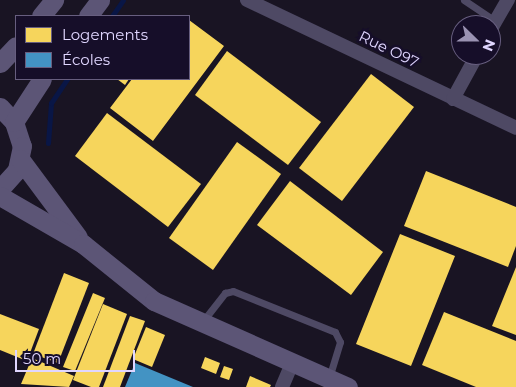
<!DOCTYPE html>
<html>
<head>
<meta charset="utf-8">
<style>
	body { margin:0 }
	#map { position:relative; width:516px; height:387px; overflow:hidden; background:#191423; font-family:Montserrat,sans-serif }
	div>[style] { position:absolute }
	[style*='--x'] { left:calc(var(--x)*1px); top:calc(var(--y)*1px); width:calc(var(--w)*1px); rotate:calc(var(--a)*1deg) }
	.homes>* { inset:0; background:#f6d55c }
	.schools>* { inset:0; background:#4393c3 }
	.stream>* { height:5px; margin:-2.5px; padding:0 2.5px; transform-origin:2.5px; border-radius:2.5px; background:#091646 }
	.lane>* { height:7px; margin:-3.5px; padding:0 3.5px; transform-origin:3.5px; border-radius:3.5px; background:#4e4964 }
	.street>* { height:14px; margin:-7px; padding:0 7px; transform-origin:7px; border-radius:7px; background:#4e4964 }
	.secondary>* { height:19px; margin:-9.5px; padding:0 9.5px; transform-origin:9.5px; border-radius:9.5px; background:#5c5576 }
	span { translate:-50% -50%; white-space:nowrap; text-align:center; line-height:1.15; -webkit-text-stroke:5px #160e29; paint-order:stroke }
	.street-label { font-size:15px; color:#e0d6ff }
	.legend { position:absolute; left:15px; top:15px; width:175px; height:65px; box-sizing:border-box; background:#160e29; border:1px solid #675e7f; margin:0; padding:6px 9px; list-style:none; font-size:15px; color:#e0d6ff }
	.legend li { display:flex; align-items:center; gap:10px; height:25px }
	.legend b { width:25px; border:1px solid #675e7f }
	.north { position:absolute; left:451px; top:15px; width:50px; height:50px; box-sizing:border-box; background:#160e29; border:1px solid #675e7f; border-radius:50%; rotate:112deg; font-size:14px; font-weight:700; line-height:20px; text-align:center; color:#e0d6ff }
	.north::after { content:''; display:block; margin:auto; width:18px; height:22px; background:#9a92b2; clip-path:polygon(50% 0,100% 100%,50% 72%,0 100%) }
	.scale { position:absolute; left:15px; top:350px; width:120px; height:22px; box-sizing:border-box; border:2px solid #e0d6ff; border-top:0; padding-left:6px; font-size:15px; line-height:18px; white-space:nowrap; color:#e0d6ff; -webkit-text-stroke:4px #160e29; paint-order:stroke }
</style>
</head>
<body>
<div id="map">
	<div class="homes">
		<div style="clip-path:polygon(189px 20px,224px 46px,153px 141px,110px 108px,132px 79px,189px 79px)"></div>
		<div style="clip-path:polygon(227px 51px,321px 122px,288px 165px,195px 95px)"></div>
		<div style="clip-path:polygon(371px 74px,414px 107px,342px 201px,299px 168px)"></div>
		<div style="clip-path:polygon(117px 79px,129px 79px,125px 85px)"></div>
		<div style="clip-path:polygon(107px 113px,201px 184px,168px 227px,75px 156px)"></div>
		<div style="clip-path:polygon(237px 142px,281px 174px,213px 270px,169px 238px)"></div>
		<div style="clip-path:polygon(426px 171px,516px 207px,516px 246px,508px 267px,404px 226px)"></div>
		<div style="clip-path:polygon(290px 181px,383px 252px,351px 295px,257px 225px)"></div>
		<div style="clip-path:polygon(400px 234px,455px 256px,411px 366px,356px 344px)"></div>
		<div style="clip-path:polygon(516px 267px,516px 335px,492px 326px)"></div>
		<div style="clip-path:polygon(64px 273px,89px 283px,58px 363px,33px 354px)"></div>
		<div style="clip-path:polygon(93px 293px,105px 298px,75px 371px,63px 367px)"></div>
		<div style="clip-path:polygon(103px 304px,127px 314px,99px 387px,91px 387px,73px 380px)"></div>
		<div style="clip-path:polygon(444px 312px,516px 341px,516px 387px,476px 387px,422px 365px)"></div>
		<div style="clip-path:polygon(0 314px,39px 329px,27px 361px,0 350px)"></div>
		<div style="clip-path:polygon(130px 316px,145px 321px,120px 387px,103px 387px)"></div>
		<div style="clip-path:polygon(146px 327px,165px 335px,152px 367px,133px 359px)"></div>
		<div style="clip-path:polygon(205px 357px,220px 363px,216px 374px,201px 368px)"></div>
		<div style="clip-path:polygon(32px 358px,74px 376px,69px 387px,21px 384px)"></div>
		<div style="clip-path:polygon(224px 366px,233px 369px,229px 380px,220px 377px)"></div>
		<div style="clip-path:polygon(250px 376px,271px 385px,270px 387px,246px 387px)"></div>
	</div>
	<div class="schools">
		<div style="clip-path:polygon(135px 363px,193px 387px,125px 387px)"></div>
	</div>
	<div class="stream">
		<div style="--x:112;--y:16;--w:19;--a:-55"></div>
		<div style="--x:48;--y:143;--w:40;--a:-85.7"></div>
		<div style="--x:51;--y:103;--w:29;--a:-56"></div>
	</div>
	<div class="lane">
		<div style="--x:464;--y:0;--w:37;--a:34"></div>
		<div style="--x:203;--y:321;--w:36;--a:-52"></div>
		<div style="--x:225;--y:293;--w:8;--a:-14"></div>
		<div style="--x:233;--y:291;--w:110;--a:21.9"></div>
		<div style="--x:335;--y:332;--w:11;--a:63"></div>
		<div style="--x:340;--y:342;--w:37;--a:107"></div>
	</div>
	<div class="street">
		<div style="--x:247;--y:0;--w:298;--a:25.4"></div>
		<div style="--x:491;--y:29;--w:34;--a:-60"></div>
		<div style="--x:453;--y:99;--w:50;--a:-61.4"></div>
		<div style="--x:282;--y:387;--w:25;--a:-67"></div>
	</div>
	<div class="secondary">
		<div style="--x:41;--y:16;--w:21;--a:-51"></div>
		<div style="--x:88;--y:16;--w:20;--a:-53"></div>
		<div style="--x:0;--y:63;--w:23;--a:-47"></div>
		<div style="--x:0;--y:107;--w:21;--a:47"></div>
		<div style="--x:14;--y:122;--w:25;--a:72"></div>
		<div style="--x:22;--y:146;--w:25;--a:102"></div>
		<div style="--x:17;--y:170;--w:25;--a:132"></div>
		<div style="--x:14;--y:122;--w:51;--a:-56.9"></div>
		<div style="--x:20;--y:159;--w:97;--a:53.4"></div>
		<div style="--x:0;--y:196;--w:96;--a:30"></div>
		<div style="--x:83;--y:244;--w:91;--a:38.8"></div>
		<div style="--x:154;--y:301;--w:212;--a:23.9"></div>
	</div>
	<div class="street-label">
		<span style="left:389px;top:49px;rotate:26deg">Rue O97</span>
	</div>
	<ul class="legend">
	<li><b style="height:14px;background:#f6d55c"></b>Logements</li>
	<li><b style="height:14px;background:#4393c3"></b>Écoles</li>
	</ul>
	<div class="north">N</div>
	<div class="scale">50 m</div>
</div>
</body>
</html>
